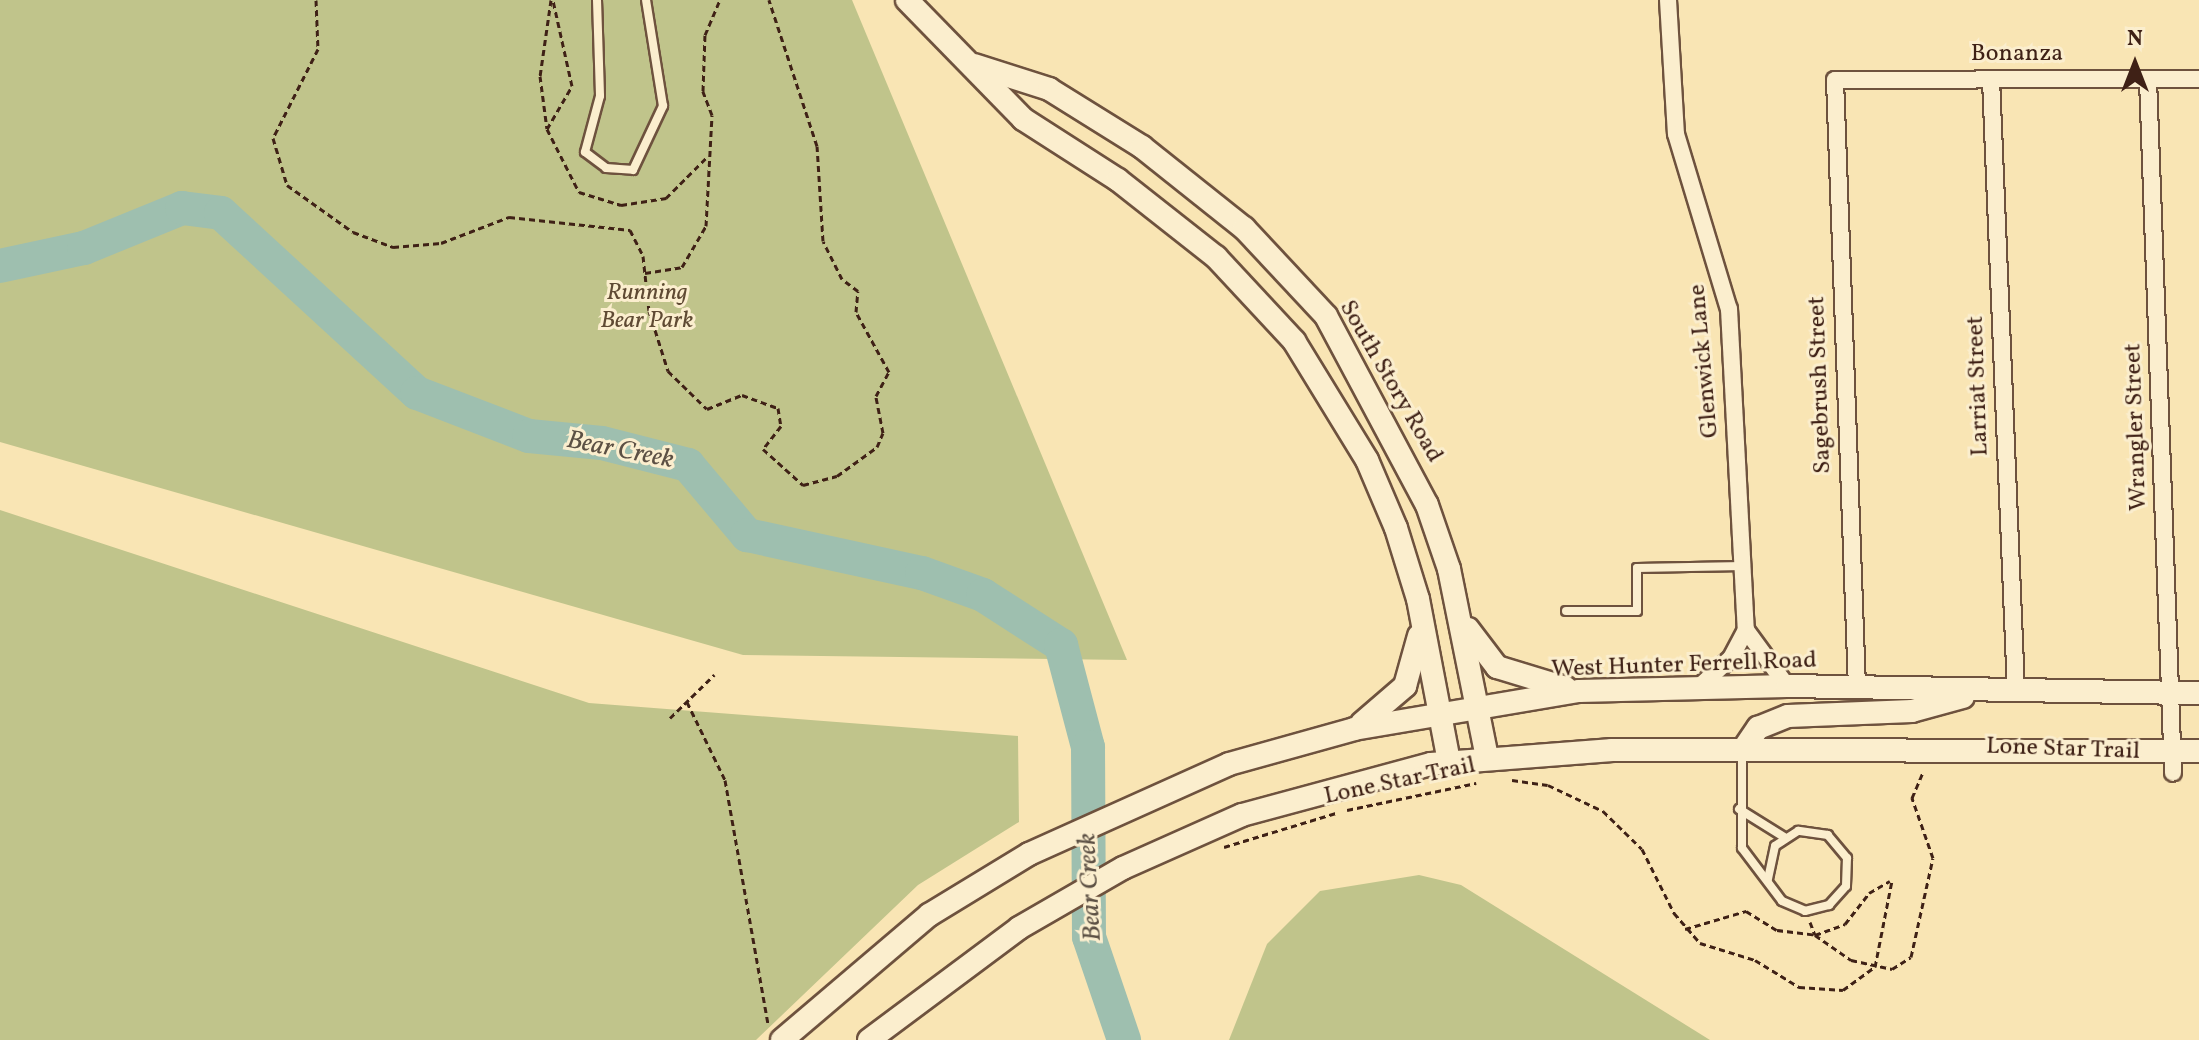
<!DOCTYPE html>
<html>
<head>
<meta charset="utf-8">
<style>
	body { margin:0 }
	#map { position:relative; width:2199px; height:1040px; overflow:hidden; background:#f9e5b4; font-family:Vollkorn,serif }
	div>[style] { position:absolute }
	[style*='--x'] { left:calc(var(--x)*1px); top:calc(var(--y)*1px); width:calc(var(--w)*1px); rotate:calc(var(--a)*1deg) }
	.green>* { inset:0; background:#c0c48b }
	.river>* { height:34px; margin:-17px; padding:0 17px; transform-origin:17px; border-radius:17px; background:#9ebfaf }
	.path>* { height:3px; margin-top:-1.5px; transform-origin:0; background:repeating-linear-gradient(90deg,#3f2116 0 6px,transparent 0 10px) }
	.roads { filter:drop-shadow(2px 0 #6e523e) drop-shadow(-2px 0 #6e523e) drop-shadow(0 2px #6e523e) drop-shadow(0 -2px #6e523e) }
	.lane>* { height:8px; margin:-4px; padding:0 4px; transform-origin:4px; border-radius:4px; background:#fbeece }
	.street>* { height:16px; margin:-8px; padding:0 8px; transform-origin:8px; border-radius:8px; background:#fbeece }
	.secondary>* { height:22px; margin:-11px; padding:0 11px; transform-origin:11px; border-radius:11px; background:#fbeece }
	span { translate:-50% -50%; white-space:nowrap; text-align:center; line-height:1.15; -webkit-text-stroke:6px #fbeece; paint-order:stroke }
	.street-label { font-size:24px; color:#3f2116 }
	.park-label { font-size:24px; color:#5f4a33; font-style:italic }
	.water-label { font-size:26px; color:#5c5044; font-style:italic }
	.north { position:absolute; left:2095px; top:24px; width:80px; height:80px; -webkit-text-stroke:6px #fbeece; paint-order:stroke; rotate:0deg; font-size:22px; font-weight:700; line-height:32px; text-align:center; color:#3f2116 }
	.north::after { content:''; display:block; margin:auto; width:28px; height:36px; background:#3f2116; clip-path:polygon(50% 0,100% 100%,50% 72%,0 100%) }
</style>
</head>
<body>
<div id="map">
	<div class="green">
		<div style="clip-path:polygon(0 0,852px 0,1127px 660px,743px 655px,0 442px)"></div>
		<div style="clip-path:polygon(0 510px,589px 703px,1018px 736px,1019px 822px,918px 885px,756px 1040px,0 1040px)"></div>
		<div style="clip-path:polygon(1419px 875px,1461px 885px,1710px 1040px,1229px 1040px,1267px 944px,1320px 891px)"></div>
	</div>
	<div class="river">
		<div style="--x:0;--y:266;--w:86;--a:-12.1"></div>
		<div style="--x:84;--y:248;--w:106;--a:-22.2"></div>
		<div style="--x:182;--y:208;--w:39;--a:7"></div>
		<div style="--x:221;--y:213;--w:266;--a:42.6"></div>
		<div style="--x:417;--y:393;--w:120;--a:21"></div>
		<div style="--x:529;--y:436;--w:73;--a:5.5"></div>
		<div style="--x:602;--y:443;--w:89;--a:14.3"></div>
		<div style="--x:688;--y:465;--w:92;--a:49.9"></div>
		<div style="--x:747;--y:535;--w:179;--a:12.3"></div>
		<div style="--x:922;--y:573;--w:65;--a:19.8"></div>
		<div style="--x:983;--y:595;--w:93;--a:32.7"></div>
		<div style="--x:1061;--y:645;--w:106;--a:75.2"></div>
		<div style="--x:1088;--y:747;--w:190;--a:89.7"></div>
		<div style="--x:1089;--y:937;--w:109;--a:71.2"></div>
	</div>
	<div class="path">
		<div style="--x:316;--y:0;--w:49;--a:87.7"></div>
		<div style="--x:318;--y:49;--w:100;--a:116.8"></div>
		<div style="--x:273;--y:138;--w:49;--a:73.4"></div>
		<div style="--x:287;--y:185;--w:81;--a:35.5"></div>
		<div style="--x:353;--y:232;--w:43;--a:20.6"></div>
		<div style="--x:393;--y:247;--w:48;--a:-4.8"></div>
		<div style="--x:441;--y:243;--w:73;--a:-20.9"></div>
		<div style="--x:509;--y:217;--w:122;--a:6.1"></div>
		<div style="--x:630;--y:230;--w:29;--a:63"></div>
		<div style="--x:643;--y:256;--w:55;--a:83.8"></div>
		<div style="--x:649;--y:311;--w:63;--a:72.4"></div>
		<div style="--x:668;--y:371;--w:54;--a:44.3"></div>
		<div style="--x:707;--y:409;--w:38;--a:-22"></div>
		<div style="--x:742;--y:395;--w:38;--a:20"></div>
		<div style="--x:778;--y:408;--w:18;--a:81"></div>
		<div style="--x:781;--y:426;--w:29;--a:128"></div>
		<div style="--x:763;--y:449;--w:54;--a:42"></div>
		<div style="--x:803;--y:485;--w:35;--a:-15"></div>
		<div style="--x:837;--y:476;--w:49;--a:-35.9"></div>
		<div style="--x:877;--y:447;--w:15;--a:-67"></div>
		<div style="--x:883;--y:433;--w:38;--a:-101"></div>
		<div style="--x:876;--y:396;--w:27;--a:-62"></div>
		<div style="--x:889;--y:372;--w:68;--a:-118.8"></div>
		<div style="--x:856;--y:312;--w:21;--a:-85"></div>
		<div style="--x:858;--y:291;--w:20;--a:-143"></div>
		<div style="--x:842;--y:279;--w:42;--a:-116.6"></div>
		<div style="--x:823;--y:241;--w:95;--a:-93.6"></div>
		<div style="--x:817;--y:146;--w:154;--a:-108.2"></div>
		<div style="--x:551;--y:0;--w:77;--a:98.2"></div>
		<div style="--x:540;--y:76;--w:53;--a:82.5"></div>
		<div style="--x:547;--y:129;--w:71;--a:63.1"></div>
		<div style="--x:579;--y:192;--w:44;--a:17.2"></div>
		<div style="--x:621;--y:205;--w:46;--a:-8.8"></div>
		<div style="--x:666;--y:198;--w:58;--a:-45"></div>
		<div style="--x:547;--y:129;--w:50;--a:-59.8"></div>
		<div style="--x:572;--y:86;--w:88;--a:-102.5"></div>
		<div style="--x:645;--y:273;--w:37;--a:-9"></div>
		<div style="--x:682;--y:267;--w:48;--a:-59.7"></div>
		<div style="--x:706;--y:226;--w:111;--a:-86.9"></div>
		<div style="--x:712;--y:115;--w:26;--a:-111"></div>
		<div style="--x:703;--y:91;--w:56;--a:-88"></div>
		<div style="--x:705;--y:35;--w:38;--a:-67"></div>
		<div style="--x:687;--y:702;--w:87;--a:64"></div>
		<div style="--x:725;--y:780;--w:249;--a:80"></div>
		<div style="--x:670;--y:718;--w:62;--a:-44.3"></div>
		<div style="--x:1512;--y:780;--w:36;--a:8"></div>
		<div style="--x:1548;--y:785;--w:61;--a:25.3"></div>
		<div style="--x:1603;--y:811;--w:54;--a:44.3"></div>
		<div style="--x:1642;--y:849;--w:72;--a:63.4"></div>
		<div style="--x:1674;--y:913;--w:40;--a:49"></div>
		<div style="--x:1700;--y:943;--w:58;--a:17.2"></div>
		<div style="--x:1755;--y:960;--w:52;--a:31.5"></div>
		<div style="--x:1799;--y:987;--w:44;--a:3.9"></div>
		<div style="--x:1843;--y:990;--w:39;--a:-36"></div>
		<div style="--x:1875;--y:967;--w:89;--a:-78.9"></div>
		<div style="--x:1347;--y:810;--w:132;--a:-11.8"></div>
		<div style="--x:1224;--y:847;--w:117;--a:-16.9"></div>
		<div style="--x:1810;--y:922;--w:14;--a:69"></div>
		<div style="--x:1815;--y:935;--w:44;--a:34.8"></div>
		<div style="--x:1851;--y:960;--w:42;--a:12.4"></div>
		<div style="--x:1892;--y:969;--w:22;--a:-32"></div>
		<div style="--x:1911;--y:957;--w:101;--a:-77.5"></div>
		<div style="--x:1933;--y:858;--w:64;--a:-109.3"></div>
		<div style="--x:1912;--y:798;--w:28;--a:-67"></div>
		<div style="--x:1685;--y:929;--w:64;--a:-16.4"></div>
		<div style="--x:1746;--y:911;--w:36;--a:32"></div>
		<div style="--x:1777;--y:930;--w:38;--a:7"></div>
		<div style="--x:1815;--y:935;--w:32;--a:-20"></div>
		<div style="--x:1845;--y:924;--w:39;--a:-52"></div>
		<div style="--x:1869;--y:893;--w:24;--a:-30"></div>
	</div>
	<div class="roads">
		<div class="lane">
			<div style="--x:597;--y:0;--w:96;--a:88.2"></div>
			<div style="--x:600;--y:96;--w:58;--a:105"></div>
			<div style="--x:585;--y:152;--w:26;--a:37"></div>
			<div style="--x:606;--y:168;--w:27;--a:4"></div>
			<div style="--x:633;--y:170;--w:71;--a:-64.9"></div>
			<div style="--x:663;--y:106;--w:107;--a:-99.1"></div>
			<div style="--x:1566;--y:611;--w:71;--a:0"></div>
			<div style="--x:1637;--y:611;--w:43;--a:-90"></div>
			<div style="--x:1637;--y:568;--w:106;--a:-1.1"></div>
			<div style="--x:1742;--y:754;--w:94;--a:90"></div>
			<div style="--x:1742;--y:848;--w:66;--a:53"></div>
			<div style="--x:1782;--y:901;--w:25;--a:23"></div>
			<div style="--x:1805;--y:911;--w:25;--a:-14"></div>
			<div style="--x:1829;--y:905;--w:25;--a:-48"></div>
			<div style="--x:1846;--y:886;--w:28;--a:-88"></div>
			<div style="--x:1847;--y:858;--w:30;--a:-130"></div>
			<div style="--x:1828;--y:835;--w:30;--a:-172"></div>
			<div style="--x:1798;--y:831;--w:27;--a:147"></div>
			<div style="--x:1775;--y:846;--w:35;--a:102"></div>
			<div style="--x:1739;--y:809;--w:53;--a:31.9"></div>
		</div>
		<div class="street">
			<div style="--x:1668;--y:0;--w:134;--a:86.6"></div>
			<div style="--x:1676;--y:134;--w:183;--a:73.2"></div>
			<div style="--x:1729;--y:309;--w:321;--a:87"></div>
			<div style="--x:1746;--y:630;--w:69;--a:53.8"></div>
			<div style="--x:1991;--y:79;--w:612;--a:87.66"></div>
			<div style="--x:2148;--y:79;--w:694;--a:87.94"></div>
			<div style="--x:1699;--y:687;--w:43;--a:-42.2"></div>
			<div style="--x:1731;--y:658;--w:32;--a:-62"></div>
			<div style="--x:1857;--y:688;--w:608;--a:-92.07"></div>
			<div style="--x:1835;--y:80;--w:364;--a:-0.2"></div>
		</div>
		<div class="secondary">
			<div style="--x:907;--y:0;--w:166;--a:45.7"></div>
			<div style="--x:1023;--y:119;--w:113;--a:32.7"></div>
			<div style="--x:1118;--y:180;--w:125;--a:38.2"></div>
			<div style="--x:1216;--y:257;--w:115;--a:47.1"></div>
			<div style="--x:1294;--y:341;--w:140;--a:58.5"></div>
			<div style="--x:1367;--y:460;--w:74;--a:66.9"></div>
			<div style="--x:1396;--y:528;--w:74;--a:72.8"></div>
			<div style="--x:1418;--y:599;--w:165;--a:79.2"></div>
			<div style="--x:974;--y:65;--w:79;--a:17.7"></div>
			<div style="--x:1049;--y:89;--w:110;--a:31.9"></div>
			<div style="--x:1142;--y:147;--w:130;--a:38.5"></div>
			<div style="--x:1244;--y:228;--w:120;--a:47"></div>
			<div style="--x:1326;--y:316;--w:214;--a:61.9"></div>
			<div style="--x:1427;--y:505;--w:68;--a:71"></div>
			<div style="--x:1449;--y:569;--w:192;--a:78.6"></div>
			<div style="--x:1468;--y:629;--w:48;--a:52.7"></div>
			<div style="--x:1497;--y:667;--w:72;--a:16.9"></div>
			<div style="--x:1362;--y:723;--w:57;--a:-40.7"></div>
			<div style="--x:1405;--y:686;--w:52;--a:-74.4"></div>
			<div style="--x:1743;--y:750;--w:27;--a:-56"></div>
			<div style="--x:1758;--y:728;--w:32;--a:-22"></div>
			<div style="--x:1788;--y:716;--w:124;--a:-2.3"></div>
			<div style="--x:1912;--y:711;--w:53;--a:-15.4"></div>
			<div style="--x:782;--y:1040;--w:193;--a:-40.4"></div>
			<div style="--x:929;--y:915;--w:117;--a:-31.4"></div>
			<div style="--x:1029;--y:854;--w:219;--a:-24.2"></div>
			<div style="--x:1229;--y:764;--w:130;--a:-15.6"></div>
			<div style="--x:1354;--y:729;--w:228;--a:-9.6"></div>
			<div style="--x:1579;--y:691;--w:208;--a:-1.4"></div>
			<div style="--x:1787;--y:686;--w:412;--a:1"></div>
			<div style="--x:869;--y:1040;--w:187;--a:-36.7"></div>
			<div style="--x:1019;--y:928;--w:120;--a:-30"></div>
			<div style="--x:1123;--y:868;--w:130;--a:-24"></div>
			<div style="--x:1242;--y:815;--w:196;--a:-15.1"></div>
			<div style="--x:1431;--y:764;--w:182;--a:-4.4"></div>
			<div style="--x:1612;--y:750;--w:587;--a:0.1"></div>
		</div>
	</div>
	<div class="street-label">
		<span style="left:2017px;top:55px">Bonanza</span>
		<span style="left:1705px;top:361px;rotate:-95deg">Glenwick Lane</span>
		<span style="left:1390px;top:382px;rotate:60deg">South Story Road</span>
		<span style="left:1821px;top:385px;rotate:-92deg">Sagebrush Street</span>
		<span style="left:1979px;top:386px;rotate:-92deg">Larriat Street</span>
		<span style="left:2137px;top:427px;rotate:-92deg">Wrangler Street</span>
		<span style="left:1684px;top:666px;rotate:-2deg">West Hunter Ferrell Road</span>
		<span style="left:2063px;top:750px;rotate:2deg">Lone Star Trail</span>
		<span style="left:1400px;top:782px;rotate:-12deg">Lone Star Trail</span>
	</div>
	<div class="park-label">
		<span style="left:647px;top:308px">Running<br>Bear Park</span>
	</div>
	<div class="water-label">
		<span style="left:620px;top:451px;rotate:11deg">Bear Creek</span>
		<span style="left:1091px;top:887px;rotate:-93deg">Bear Creek</span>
	</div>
	<div class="north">N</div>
</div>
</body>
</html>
